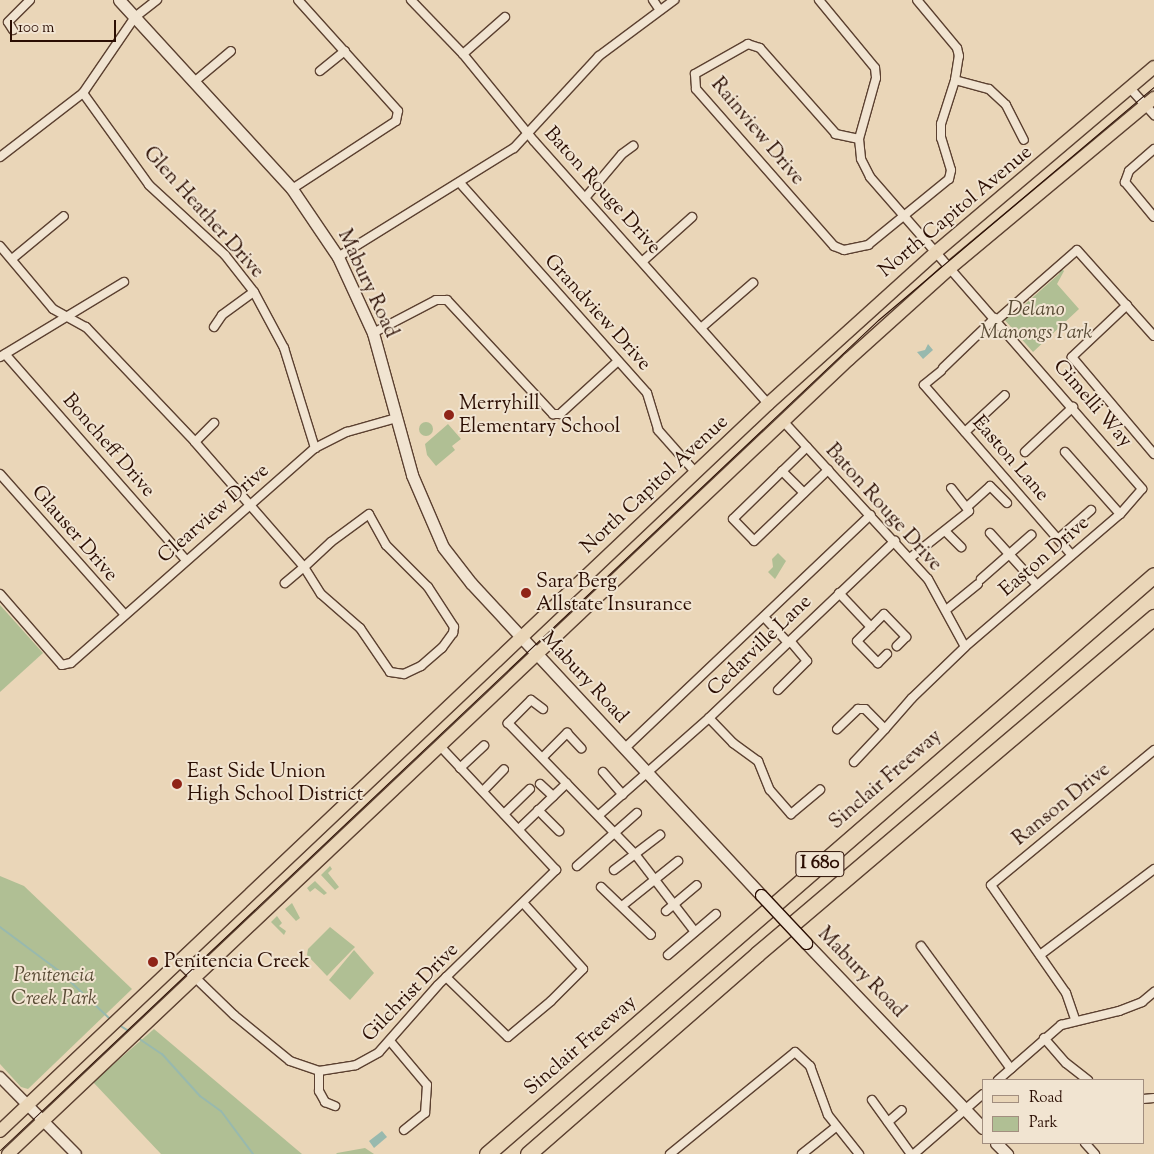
<!DOCTYPE html>
<html>
<head>
<meta charset="utf-8">
<style>
	body { margin:0 }
	#map { position:relative; width:1154px; height:1154px; overflow:hidden; background:#ead6b8; font-family:"Sorts Mill Goudy",serif }
	div>[style] { position:absolute }
	[style*='--x'] { left:calc(var(--x)*1px); top:calc(var(--y)*1px); width:calc(var(--w)*1px); rotate:calc(var(--a)*1deg) }
	.green>* { inset:0; background:#b0bf94 }
	.round { border-radius:50% }
	.water>* { inset:0; background:#98b9ae }
	.stream>* { height:2px; margin:-1px; padding:0 1px; transform-origin:1px; border-radius:1px; background:#98b9ae }
	.roads { filter:drop-shadow(1px 0 #5b4030) drop-shadow(-1px 0 #5b4030) drop-shadow(0 1px #5b4030) drop-shadow(0 -1px #5b4030) }
	.minor>* { height:8px; margin:-4px; padding:0 4px; transform-origin:4px; border-radius:4px; background:#f1e4d1 }
	.tertiary>* { height:10px; margin:-5px; padding:0 5px; transform-origin:5px; border-radius:5px; background:#f1e4d1 }
	.secondary>* { height:11px; margin:-5.5px; padding:0 5.5px; transform-origin:5.5px; border-radius:5.5px; background:#f1e4d1 }
	.primary>* { height:12px; margin:-6px; padding:0 6px; transform-origin:6px; border-radius:6px; background:#ead6b8 }
	.motorway>* { height:15px; margin:-7.5px; padding:0 7.5px; transform-origin:7.5px; border-radius:7.5px; background:#ead6b8 }
	.tram>* { height:1px; margin:-0.5px; padding:0 0.5px; transform-origin:0.5px; border-radius:0.5px; background:#2b0e03 }
	.bridges { filter:drop-shadow(1px 0 #2b0e03) drop-shadow(-1px 0 #2b0e03) drop-shadow(0 1px #2b0e03) drop-shadow(0 -1px #2b0e03) }
	.secondary-bridge>* { height:11px; margin:-5.5px; padding:0 5.5px; transform-origin:5.5px; border-radius:5.5px; background:#f1e4d1 }
	.dots>* { width:14px; height:14px; translate:-50% -50%; box-sizing:border-box; border:2px solid #f1e4d1; border-radius:50% }
	span { translate:-50% -50%; white-space:nowrap; text-align:center; line-height:1.15; -webkit-text-stroke:4px #f1e4d1; paint-order:stroke }
	.shield-label span { padding:1px 4px; background:#f1e4d1; border:1px solid; border-radius:4px; -webkit-text-stroke-width:0 }
	.shield-label { font-size:19px; color:#2b0e03; font-weight:700 }
	.street-label { font-size:20px; color:#2b0e03 }
	.park-label { font-size:20px; color:#5a4c36; font-style:italic }
	.poi-label { font-size:20px; color:#2b0e03 }
	.left { translate:0 -50%; text-align:left }
	.legend { position:absolute; left:982px; top:1079px; width:162px; height:65px; box-sizing:border-box; background:#f1e4d1; border:1px solid #a28e7f; margin:0; padding:6px 9px; list-style:none; font-size:15px; color:#2b0e03 }
	.legend li { display:flex; align-items:center; gap:10px; height:25px }
	.legend b { width:25px; border:1px solid #a28e7f }
	.scale { position:absolute; left:10px; top:20px; width:106px; height:22px; box-sizing:border-box; border:2px solid #2b0e03; border-top:0; padding-left:6px; font-size:15px; line-height:18px; white-space:nowrap; color:#2b0e03; -webkit-text-stroke:4px #f1e4d1; paint-order:stroke }
</style>
</head>
<body>
<div id="map">
	<div class="green">
		<div style="clip-path:polygon(1061px 268px,1064px 271px,1057px 284px,1079px 309px,1033px 352px,1003px 318px,1008px 313px,1014px 314px,1059px 274px)"></div>
		<div class="round" style="left:419px;top:422px;width:14px;height:14px"></div>
		<div style="clip-path:polygon(448px 424px,461px 439px,452px 446px,455px 450px,436px 466px,427px 455px,425px 444px)"></div>
		<div style="clip-path:polygon(778px 553px,786px 561px,775px 579px,768px 572px,773px 567px,772px 559px)"></div>
		<div style="clip-path:polygon(0 605px,43px 653px,0 692px)"></div>
		<div style="clip-path:polygon(330px 866px,332px 869px,328px 873px,339px 887px,335px 890px,321px 875px)"></div>
		<div style="clip-path:polygon(0 876px,24px 886px,132px 989px,28px 1089px,21px 1087px,0 1064px)"></div>
		<div style="clip-path:polygon(315px 881px,327px 893px,324px 895px,315px 888px,310px 892px,307px 888px)"></div>
		<div style="clip-path:polygon(292px 903px,300px 918px,296px 921px,285px 909px)"></div>
		<div style="clip-path:polygon(277px 916px,282px 923px,279px 926px,286px 931px,284px 935px,271px 922px)"></div>
		<div style="clip-path:polygon(330px 927px,355px 947px,327px 976px,307px 955px,308px 949px)"></div>
		<div style="clip-path:polygon(354px 950px,374px 973px,350px 1000px,329px 980px)"></div>
		<div style="clip-path:polygon(154px 1029px,302px 1154px,161px 1154px,93px 1082px)"></div>
		<div style="clip-path:polygon(365px 1148px,374px 1154px,336px 1154px,337px 1153px)"></div>
	</div>
	<div class="water">
		<div style="clip-path:polygon(928px 344px,933px 350px,923px 359px,917px 352px,925px 350px)"></div>
		<div style="clip-path:polygon(382px 1131px,387px 1137px,374px 1148px,369px 1141px)"></div>
	</div>
	<div class="stream">
		<div style="--x:0;--y:927;--w:72;--a:36.6"></div>
		<div style="--x:58;--y:970;--w:73;--a:43.3"></div>
		<div style="--x:119;--y:1025;--w:13;--a:32"></div>
		<div style="--x:138;--y:1038;--w:29;--a:34"></div>
		<div style="--x:162;--y:1054;--w:57;--a:47.9"></div>
		<div style="--x:200;--y:1096;--w:26;--a:36"></div>
		<div style="--x:221;--y:1111;--w:54;--a:53.3"></div>
	</div>
	<div class="roads">
		<div class="minor">
			<div style="--x:411;--y:0;--w:75;--a:46.1"></div>
			<div style="--x:463;--y:54;--w:112;--a:50.8"></div>
			<div style="--x:534;--y:141;--w:352;--a:48.3"></div>
			<div style="--x:653;--y:0;--w:11;--a:56"></div>
			<div style="--x:819;--y:0;--w:88;--a:50.5"></div>
			<div style="--x:875;--y:68;--w:10;--a:84"></div>
			<div style="--x:876;--y:78;--w:63;--a:105.6"></div>
			<div style="--x:859;--y:139;--w:20;--a:84"></div>
			<div style="--x:861;--y:159;--w:20;--a:63"></div>
			<div style="--x:870;--y:177;--w:414;--a:48.9"></div>
			<div style="--x:1142;--y:489;--w:33;--a:131"></div>
			<div style="--x:1120;--y:514;--w:204;--a:139.4"></div>
			<div style="--x:965;--y:647;--w:74;--a:136.1"></div>
			<div style="--x:912;--y:698;--w:41;--a:131.1"></div>
			<div style="--x:885;--y:729;--w:28;--a:-135"></div>
			<div style="--x:865;--y:709;--w:7;--a:180"></div>
			<div style="--x:858;--y:709;--w:29;--a:136"></div>
			<div style="--x:13;--y:30;--w:9;--a:-122"></div>
			<div style="--x:8;--y:22;--w:31;--a:-45"></div>
			<div style="--x:463;--y:54;--w:56;--a:-41.4"></div>
			<div style="--x:320;--y:71;--w:32;--a:-39"></div>
			<div style="--x:955;--y:80;--w:35;--a:15"></div>
			<div style="--x:989;--y:89;--w:23;--a:43"></div>
			<div style="--x:1006;--y:105;--w:39;--a:63"></div>
			<div style="--x:194;--y:82;--w:48;--a:-40"></div>
			<div style="--x:1129;--y:87;--w:38;--a:48"></div>
			<div style="--x:83;--y:93;--w:113;--a:54.3"></div>
			<div style="--x:149;--y:185;--w:103;--a:42.6"></div>
			<div style="--x:225;--y:255;--w:47;--a:51.9"></div>
			<div style="--x:254;--y:292;--w:64;--a:61.8"></div>
			<div style="--x:284;--y:348;--w:105;--a:72.8"></div>
			<div style="--x:859;--y:139;--w:24;--a:-168"></div>
			<div style="--x:836;--y:134;--w:115;--a:-131.5"></div>
			<div style="--x:760;--y:48;--w:13;--a:-162"></div>
			<div style="--x:748;--y:44;--w:61;--a:150.5"></div>
			<div style="--x:695;--y:74;--w:15;--a:86"></div>
			<div style="--x:696;--y:89;--w:209;--a:48.7"></div>
			<div style="--x:834;--y:246;--w:11;--a:22"></div>
			<div style="--x:844;--y:250;--w:25;--a:-12"></div>
			<div style="--x:868;--y:245;--w:104;--a:-39.2"></div>
			<div style="--x:949;--y:179;--w:9;--a:-77"></div>
			<div style="--x:951;--y:170;--w:34;--a:-107"></div>
			<div style="--x:941;--y:138;--w:14;--a:-90"></div>
			<div style="--x:941;--y:124;--w:46;--a:-72.3"></div>
			<div style="--x:955;--y:80;--w:24;--a:-81"></div>
			<div style="--x:959;--y:56;--w:8;--a:-104"></div>
			<div style="--x:957;--y:48;--w:62;--a:-129.8"></div>
			<div style="--x:1154;--y:149;--w:33;--a:139"></div>
			<div style="--x:1129;--y:171;--w:12;--a:110"></div>
			<div style="--x:1125;--y:182;--w:45;--a:50.4"></div>
			<div style="--x:0;--y:157;--w:105;--a:-37.6"></div>
			<div style="--x:83;--y:93;--w:92;--a:-55.6"></div>
			<div style="--x:135;--y:17;--w:28;--a:-38"></div>
			<div style="--x:460;--y:183;--w:281;--a:48.3"></div>
			<div style="--x:647;--y:393;--w:39;--a:73"></div>
			<div style="--x:658;--y:430;--w:57;--a:48.5"></div>
			<div style="--x:292;--y:189;--w:124;--a:-33.2"></div>
			<div style="--x:396;--y:121;--w:10;--a:-79"></div>
			<div style="--x:398;--y:111;--w:149;--a:-132"></div>
			<div style="--x:585;--y:198;--w:57;--a:-49.9"></div>
			<div style="--x:622;--y:154;--w:14;--a:-36"></div>
			<div style="--x:0;--y:246;--w:82;--a:49.9"></div>
			<div style="--x:53;--y:309;--w:38;--a:29"></div>
			<div style="--x:86;--y:327;--w:158;--a:46.5"></div>
			<div style="--x:195;--y:442;--w:166;--a:48.9"></div>
			<div style="--x:304;--y:567;--w:32;--a:58"></div>
			<div style="--x:321;--y:594;--w:52;--a:41.1"></div>
			<div style="--x:360;--y:628;--w:53;--a:55.7"></div>
			<div style="--x:390;--y:672;--w:14;--a:8"></div>
			<div style="--x:404;--y:674;--w:19;--a:-25"></div>
			<div style="--x:421;--y:666;--w:28;--a:-41"></div>
			<div style="--x:442;--y:648;--w:19;--a:-54"></div>
			<div style="--x:453;--y:633;--w:6;--a:-81"></div>
			<div style="--x:454;--y:627;--w:48;--a:-123"></div>
			<div style="--x:428;--y:587;--w:59;--a:-135"></div>
			<div style="--x:386;--y:545;--w:35;--a:-119"></div>
			<div style="--x:369;--y:514;--w:47;--a:143.6"></div>
			<div style="--x:331;--y:542;--w:37;--a:137"></div>
			<div style="--x:304;--y:567;--w:25;--a:140"></div>
			<div style="--x:338;--y:257;--w:207;--a:-31.8"></div>
			<div style="--x:514;--y:148;--w:125;--a:-47.3"></div>
			<div style="--x:599;--y:56;--w:94;--a:-36.7"></div>
			<div style="--x:12;--y:259;--w:67;--a:-39.6"></div>
			<div style="--x:643;--y:261;--w:66;--a:-41.9"></div>
			<div style="--x:1127;--y:305;--w:76;--a:136.6"></div>
			<div style="--x:1072;--y:357;--w:127;--a:49.8"></div>
			<div style="--x:997;--y:320;--w:106;--a:-41.2"></div>
			<div style="--x:1077;--y:250;--w:115;--a:48.2"></div>
			<div style="--x:214;--y:327;--w:14;--a:-56"></div>
			<div style="--x:222;--y:315;--w:39;--a:-36"></div>
			<div style="--x:701;--y:328;--w:69;--a:-40.9"></div>
			<div style="--x:373;--y:333;--w:71;--a:-27.6"></div>
			<div style="--x:436;--y:300;--w:11;--a:0"></div>
			<div style="--x:447;--y:300;--w:156;--a:47.1"></div>
			<div style="--x:553;--y:414;--w:7;--a:0"></div>
			<div style="--x:560;--y:414;--w:77;--a:-42.4"></div>
			<div style="--x:5;--y:354;--w:274;--a:48.7"></div>
			<div style="--x:0;--y:357;--w:145;--a:-31.2"></div>
			<div style="--x:943;--y:368;--w:72;--a:-43.9"></div>
			<div style="--x:941;--y:371;--w:22;--a:141"></div>
			<div style="--x:924;--y:385;--w:225;--a:49"></div>
			<div style="--x:783;--y:421;--w:214;--a:47.5"></div>
			<div style="--x:928;--y:579;--w:77;--a:61.4"></div>
			<div style="--x:965;--y:432;--w:54;--a:-42.8"></div>
			<div style="--x:195;--y:442;--w:27;--a:-45"></div>
			<div style="--x:807;--y:447;--w:103;--a:135.8"></div>
			<div style="--x:733;--y:519;--w:30;--a:46"></div>
			<div style="--x:754;--y:541;--w:103;--a:-43.8"></div>
			<div style="--x:1025;--y:452;--w:66;--a:-43.2"></div>
			<div style="--x:1065;--y:452;--w:83;--a:48.4"></div>
			<div style="--x:782;--y:471;--w:31;--a:45"></div>
			<div style="--x:0;--y:474;--w:188;--a:48.4"></div>
			<div style="--x:967;--y:507;--w:31;--a:-42"></div>
			<div style="--x:990;--y:486;--w:24;--a:45"></div>
			<div style="--x:945;--y:531;--w:23;--a:45"></div>
			<div style="--x:990;--y:533;--w:70;--a:47.9"></div>
			<div style="--x:1058;--y:539;--w:44;--a:-41.3"></div>
			<div style="--x:910;--y:558;--w:75;--a:-38.5"></div>
			<div style="--x:969;--y:511;--w:29;--a:-128"></div>
			<div style="--x:981;--y:579;--w:67;--a:-41.3"></div>
			<div style="--x:839;--y:593;--w:47;--a:46.7"></div>
			<div style="--x:0;--y:594;--w:94;--a:48.9"></div>
			<div style="--x:62;--y:665;--w:9;--a:-13"></div>
			<div style="--x:71;--y:663;--w:325;--a:-41.4"></div>
			<div style="--x:315;--y:448;--w:36;--a:-27"></div>
			<div style="--x:347;--y:432;--w:51;--a:-15.9"></div>
			<div style="--x:946;--y:610;--w:41;--a:-39.1"></div>
			<div style="--x:764;--y:617;--w:35;--a:47"></div>
			<div style="--x:887;--y:654;--w:13;--a:135"></div>
			<div style="--x:878;--y:663;--w:30;--a:-134"></div>
			<div style="--x:857;--y:641;--w:38;--a:-45"></div>
			<div style="--x:884;--y:614;--w:32;--a:46"></div>
			<div style="--x:906;--y:637;--w:13;--a:135"></div>
			<div style="--x:778;--y:690;--w:41;--a:-45"></div>
			<div style="--x:807;--y:661;--w:26;--a:-130"></div>
			<div style="--x:543;--y:709;--w:15;--a:-143"></div>
			<div style="--x:531;--y:700;--w:33;--a:135"></div>
			<div style="--x:508;--y:723;--w:182;--a:45.9"></div>
			<div style="--x:635;--y:854;--w:98;--a:52.4"></div>
			<div style="--x:709;--y:718;--w:35;--a:46"></div>
			<div style="--x:733;--y:743;--w:31;--a:36"></div>
			<div style="--x:758;--y:761;--w:31;--a:68"></div>
			<div style="--x:770;--y:790;--w:32;--a:49"></div>
			<div style="--x:791;--y:814;--w:38;--a:-40"></div>
			<div style="--x:624;--y:749;--w:340;--a:-43.5"></div>
			<div style="--x:544;--y:756;--w:33;--a:-45"></div>
			<div style="--x:567;--y:733;--w:21;--a:47"></div>
			<div style="--x:854;--y:762;--w:45;--a:-46.8"></div>
			<div style="--x:460;--y:768;--w:33;--a:-43"></div>
			<div style="--x:603;--y:772;--w:30;--a:49"></div>
			<div style="--x:540;--y:784;--w:18;--a:43"></div>
			<div style="--x:483;--y:791;--w:30;--a:-46"></div>
			<div style="--x:538;--y:810;--w:30;--a:45"></div>
			<div style="--x:504;--y:814;--w:36;--a:-44"></div>
			<div style="--x:599;--y:815;--w:147;--a:-41.4"></div>
			<div style="--x:709;--y:718;--w:257;--a:-43.6"></div>
			<div style="--x:519;--y:829;--w:66;--a:-43.8"></div>
			<div style="--x:577;--y:866;--w:80;--a:-41.5"></div>
			<div style="--x:614;--y:870;--w:58;--a:-37.3"></div>
			<div style="--x:601;--y:887;--w:69;--a:43.8"></div>
			<div style="--x:622;--y:906;--w:72;--a:-38.8"></div>
			<div style="--x:666;--y:911;--w:40;--a:-40"></div>
			<div style="--x:921;--y:946;--w:152;--a:53.8"></div>
			<div style="--x:668;--y:955;--w:63;--a:-40.5"></div>
			<div style="--x:1040;--y:955;--w:143;--a:-37"></div>
			<div style="--x:178;--y:961;--w:78;--a:44"></div>
			<div style="--x:234;--y:1015;--w:72;--a:39.4"></div>
			<div style="--x:290;--y:1061;--w:31;--a:19"></div>
			<div style="--x:319;--y:1071;--w:37;--a:-9"></div>
			<div style="--x:356;--y:1065;--w:26;--a:-29"></div>
			<div style="--x:379;--y:1052;--w:89;--a:-48.6"></div>
			<div style="--x:438;--y:985;--w:165;--a:-44.3"></div>
			<div style="--x:556;--y:870;--w:170;--a:-133.1"></div>
			<div style="--x:446;--y:977;--w:86;--a:44.1"></div>
			<div style="--x:508;--y:1037;--w:56;--a:-39.9"></div>
			<div style="--x:551;--y:1001;--w:45;--a:-45"></div>
			<div style="--x:583;--y:969;--w:88;--a:-132.2"></div>
			<div style="--x:1075;--y:1019;--w:28;--a:-109"></div>
			<div style="--x:1066;--y:993;--w:131;--a:-124.8"></div>
			<div style="--x:991;--y:885;--w:212;--a:-39.6"></div>
			<div style="--x:1044;--y:1038;--w:33;--a:49"></div>
			<div style="--x:1066;--y:1063;--w:28;--a:38"></div>
			<div style="--x:390;--y:1041;--w:57;--a:49.9"></div>
			<div style="--x:427;--y:1085;--w:28;--a:94"></div>
			<div style="--x:425;--y:1113;--w:27;--a:141"></div>
			<div style="--x:319;--y:1071;--w:20;--a:90"></div>
			<div style="--x:319;--y:1091;--w:13;--a:61"></div>
			<div style="--x:325;--y:1102;--w:11;--a:22"></div>
			<div style="--x:998;--y:1080;--w:84;--a:-41.1"></div>
			<div style="--x:1061;--y:1025;--w:60;--a:-13.6"></div>
			<div style="--x:1119;--y:1011;--w:25;--a:-21"></div>
			<div style="--x:1142;--y:1002;--w:16;--a:-40"></div>
			<div style="--x:1143;--y:1099;--w:11;--a:-5"></div>
			<div style="--x:872;--y:1100;--w:67;--a:54.2"></div>
			<div style="--x:888;--y:1122;--w:18;--a:-41"></div>
			<div style="--x:1085;--y:1143;--w:15;--a:48"></div>
			<div style="--x:670;--y:1154;--w:161;--a:-39.2"></div>
			<div style="--x:795;--y:1052;--w:21;--a:43"></div>
			<div style="--x:810;--y:1066;--w:52;--a:69.8"></div>
			<div style="--x:828;--y:1115;--w:50;--a:51.5"></div>
			<div style="--x:802;--y:1154;--w:43;--a:-38.5"></div>
			<div style="--x:914;--y:1154;--w:91;--a:-41"></div>
		</div>
		<div class="tertiary">
			<div style="--x:0;--y:1077;--w:108;--a:45.4"></div>
		</div>
		<div class="secondary">
			<div style="--x:119;--y:0;--w:256;--a:47.5"></div>
			<div style="--x:292;--y:189;--w:82;--a:55.9"></div>
			<div style="--x:338;--y:257;--w:84;--a:65.3"></div>
			<div style="--x:373;--y:333;--w:147;--a:74.6"></div>
			<div style="--x:412;--y:475;--w:78;--a:66.7"></div>
			<div style="--x:443;--y:547;--w:46;--a:52.1"></div>
			<div style="--x:471;--y:583;--w:426;--a:47.1"></div>
			<div style="--x:806;--y:943;--w:256;--a:46.3"></div>
			<div style="--x:996;--y:1143;--w:16;--a:45"></div>
		</div>
		<div class="primary">
			<div style="--x:0;--y:1131;--w:1058;--a:-43.43"></div>
			<div style="--x:768;--y:404;--w:227;--a:-42.1"></div>
			<div style="--x:936;--y:252;--w:286;--a:-40.3"></div>
			<div style="--x:8;--y:1154;--w:1157;--a:-43.39"></div>
			<div style="--x:849;--y:359;--w:136;--a:-42"></div>
			<div style="--x:950;--y:268;--w:266;--a:-39.8"></div>
		</div>
		<div class="motorway">
			<div style="--x:487;--y:1154;--w:883;--a:-40.96"></div>
			<div style="--x:528;--y:1154;--w:304;--a:-41.1"></div>
			<div style="--x:757;--y:954;--w:521;--a:-40.33"></div>
		</div>
	</div>
	<div class="tram">
		<div style="--x:0;--y:1150;--w:1208;--a:-43.39"></div>
		<div style="--x:878;--y:320;--w:361;--a:-40.2"></div>
	</div>
	<div class="bridges">
		<div class="secondary-bridge">
			<div style="--x:761;--y:895;--w:66;--a:46.8"></div>
		</div>
	</div>
	<div class="dots">
		<div style="left:449px;top:415px;background:#8f2418"></div>
		<div style="left:526px;top:593px;background:#8f2418"></div>
		<div style="left:177px;top:784px;background:#8f2418"></div>
		<div style="left:153px;top:962px;background:#8f2418"></div>
	</div>
	<div class="shield-label">
		<span style="left:820px;top:864px">I 680</span>
	</div>
	<div class="street-label">
		<span style="left:757px;top:132px;rotate:50deg">Rainview Drive</span>
		<span style="left:602px;top:191px;rotate:48deg">Baton Rouge Drive</span>
		<span style="left:956px;top:212px;rotate:-40deg">North Capitol Avenue</span>
		<span style="left:203px;top:213px;rotate:48deg">Glen Heather Drive</span>
		<span style="left:367px;top:284px;rotate:65deg">Mabury Road</span>
		<span style="left:597px;top:313px;rotate:48deg">Grandview Drive</span>
		<span style="left:1092px;top:404px;rotate:49deg">Gimelli Way</span>
		<span style="left:108px;top:446px;rotate:49deg">Boncheff Drive</span>
		<span style="left:1010px;top:459px;rotate:49deg">Easton Lane</span>
		<span style="left:655px;top:485px;rotate:-43deg">North Capitol Avenue</span>
		<span style="left:883px;top:508px;rotate:48deg">Baton Rouge Drive</span>
		<span style="left:214px;top:514px;rotate:-41deg">Clearview Drive</span>
		<span style="left:74px;top:534px;rotate:49deg">Glauser Drive</span>
		<span style="left:1045px;top:557px;rotate:-41deg">Easton Drive</span>
		<span style="left:760px;top:646px;rotate:-44deg">Cedarville Lane</span>
		<span style="left:584px;top:678px;rotate:47deg">Mabury Road</span>
		<span style="left:886px;top:780px;rotate:-41deg">Sinclair Freeway</span>
		<span style="left:1062px;top:805px;rotate:-39deg">Ranson Drive</span>
		<span style="left:861px;top:973px;rotate:46deg">Mabury Road</span>
		<span style="left:411px;top:993px;rotate:-46deg">Gilchrist Drive</span>
		<span style="left:581px;top:1046px;rotate:-41deg">Sinclair Freeway</span>
	</div>
	<div class="park-label">
		<span style="left:1036px;top:322px">Delano<br>Manongs Park</span>
		<span style="left:54px;top:988px">Penitencia<br>Creek Park</span>
	</div>
	<div class="poi-label">
		<span class="left" style="left:459px;top:416px">Merryhill<br>Elementary School</span>
		<span class="left" style="left:536px;top:594px">Sara Berg<br>Allstate Insurance</span>
		<span class="left" style="left:187px;top:784px">East Side Union<br>High School District</span>
		<span class="left" style="left:164px;top:962px">Penitencia Creek</span>
	</div>
	<ul class="legend">
	<li><b style="height:6px;background:#ead6b8"></b>Road</li>
	<li><b style="height:14px;background:#b0bf94"></b>Park</li>
	</ul>
	<div class="scale">100 m</div>
</div>
</body>
</html>
